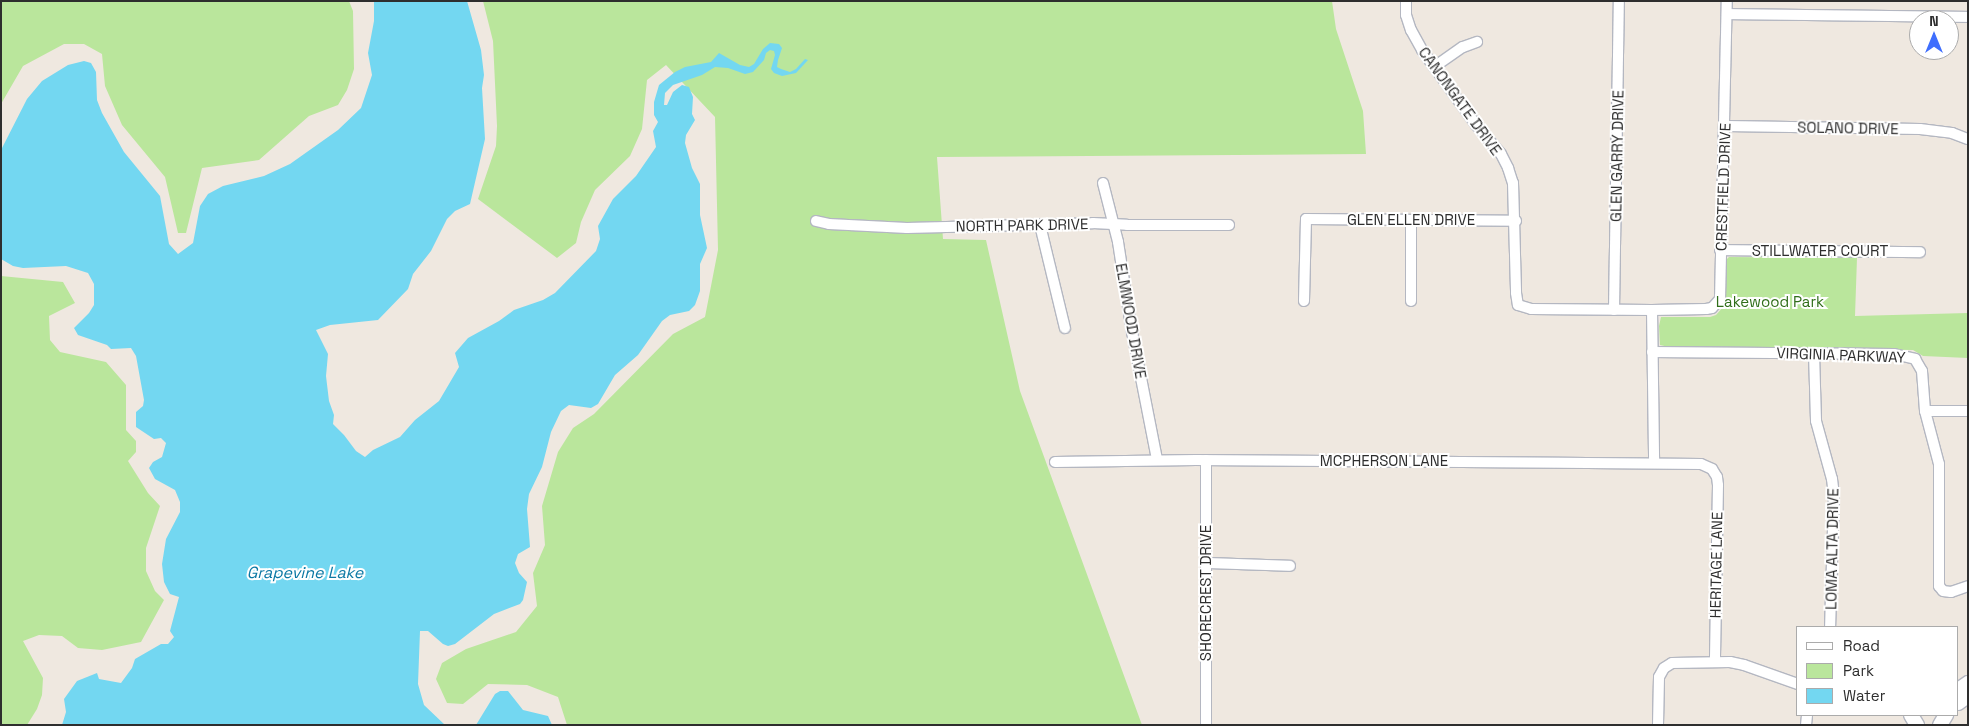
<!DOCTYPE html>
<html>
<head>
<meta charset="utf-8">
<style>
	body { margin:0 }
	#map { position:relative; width:1969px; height:726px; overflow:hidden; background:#efe8e0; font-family:"Space Grotesk",sans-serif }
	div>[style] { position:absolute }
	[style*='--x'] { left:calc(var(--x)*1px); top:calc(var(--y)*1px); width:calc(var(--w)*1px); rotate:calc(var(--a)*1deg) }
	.green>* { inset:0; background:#bae69c }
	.water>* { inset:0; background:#73d7f1 }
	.roads { filter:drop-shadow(1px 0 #b4b7c1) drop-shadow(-1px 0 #b4b7c1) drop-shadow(0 1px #b4b7c1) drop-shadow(0 -1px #b4b7c1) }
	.street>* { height:10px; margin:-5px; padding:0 5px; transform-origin:5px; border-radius:5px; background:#fff }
	.secondary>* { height:14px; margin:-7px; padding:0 7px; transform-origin:7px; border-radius:7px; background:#fff }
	span { translate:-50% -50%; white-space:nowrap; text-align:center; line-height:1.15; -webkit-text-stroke:4px #fff; paint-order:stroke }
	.street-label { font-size:15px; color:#2e2e2e }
	.park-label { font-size:15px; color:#306e1a }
	.water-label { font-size:16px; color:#0b78a4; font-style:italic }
	.frame { position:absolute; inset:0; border:2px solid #2e2e2e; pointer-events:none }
	.legend { position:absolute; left:1796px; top:626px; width:162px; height:90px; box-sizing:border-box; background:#fff; border:1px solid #ababab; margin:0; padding:6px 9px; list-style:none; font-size:15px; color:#2e2e2e }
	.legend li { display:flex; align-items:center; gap:10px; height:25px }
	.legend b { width:25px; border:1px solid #ababab }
	.north { position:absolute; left:1909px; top:10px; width:50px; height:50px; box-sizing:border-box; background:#fff; border:1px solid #ababab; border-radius:50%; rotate:0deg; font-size:14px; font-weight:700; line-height:20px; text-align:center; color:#2e2e2e }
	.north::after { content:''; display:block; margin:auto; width:18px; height:22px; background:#3f6efd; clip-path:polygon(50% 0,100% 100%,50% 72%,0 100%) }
</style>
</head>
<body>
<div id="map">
	<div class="green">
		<div style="clip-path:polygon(1px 1px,349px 1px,353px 11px,354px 69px,347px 90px,338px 105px,309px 116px,259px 160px,202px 168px,186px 233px,178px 233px,165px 177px,122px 125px,105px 86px,102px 54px,84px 44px,64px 44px,23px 66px,1px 104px)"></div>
		<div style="clip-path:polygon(483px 1px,1332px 1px,1336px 29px,1363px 111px,1366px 154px,937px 157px,943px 239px,986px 240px,1020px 391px,1142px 725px,567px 725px,558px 697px,527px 685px,488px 684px,463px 704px,447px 703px,436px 679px,442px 663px,466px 649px,516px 632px,537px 606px,533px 573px,545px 545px,542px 506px,558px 452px,573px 428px,594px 414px,673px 334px,705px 317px,718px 250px,715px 117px,666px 65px,647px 80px,642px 129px,630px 156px,595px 190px,581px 222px,576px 243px,557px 258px,478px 199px,496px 146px,497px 126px,493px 41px)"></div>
		<div style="clip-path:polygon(1729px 257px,1857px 258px,1855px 316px,1968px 313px,1968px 358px,1923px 356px,1913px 350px,1669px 347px,1660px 345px,1659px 326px,1661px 317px,1710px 317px,1716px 315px,1724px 306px,1725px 261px)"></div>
		<div style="clip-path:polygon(1px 276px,63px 282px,75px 303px,49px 316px,50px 340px,60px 352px,106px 362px,126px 385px,126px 430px,136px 441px,136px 452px,128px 461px,148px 493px,160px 506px,146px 548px,146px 571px,155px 591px,164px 600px,141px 642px,102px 650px,78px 648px,62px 636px,39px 635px,23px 641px,43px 678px,42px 695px,37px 709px,27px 725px,1px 725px)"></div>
	</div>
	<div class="water">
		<div style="clip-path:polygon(374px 1px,467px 1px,481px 50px,484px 75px,482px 88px,485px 139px,470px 204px,455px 211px,447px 219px,431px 251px,413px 274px,408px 289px,378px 320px,330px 325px,316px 330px,328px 354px,326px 376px,329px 401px,334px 415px,333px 424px,344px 435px,356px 451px,365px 457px,373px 450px,400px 437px,415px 420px,439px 401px,459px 367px,455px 353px,468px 338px,499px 321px,514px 310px,543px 300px,555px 293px,596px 251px,600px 239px,598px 226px,613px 199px,636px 176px,656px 147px,653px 131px,658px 122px,654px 115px,654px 102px,659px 85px,675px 72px,685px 67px,711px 62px,719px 53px,740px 65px,749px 67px,754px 64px,763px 49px,770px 43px,779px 44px,782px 48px,778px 60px,777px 67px,781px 69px,790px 72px,796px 69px,805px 59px,808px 60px,796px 73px,782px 76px,774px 73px,771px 69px,775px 55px,774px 51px,770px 50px,766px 53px,764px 60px,753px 72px,745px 74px,728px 68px,715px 67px,702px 75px,673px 85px,665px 93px,664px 105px,667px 105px,673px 92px,682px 85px,689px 87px,693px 97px,692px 114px,695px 120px,686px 135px,685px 143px,692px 168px,700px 184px,700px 215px,707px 248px,700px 264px,700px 291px,695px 305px,689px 311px,670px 315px,662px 321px,638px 355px,615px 375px,598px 404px,591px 408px,569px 405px,561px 411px,551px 432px,542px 467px,529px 494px,527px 509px,530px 547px,518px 554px,515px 563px,519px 573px,527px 582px,523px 600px,520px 604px,494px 614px,455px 644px,448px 646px,443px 644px,428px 631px,420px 631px,418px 684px,424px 705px,445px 725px,62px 725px,66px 712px,64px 699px,77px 681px,97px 673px,99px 679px,121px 683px,132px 668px,135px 659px,161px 644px,168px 644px,174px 637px,170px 631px,179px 597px,170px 594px,164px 582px,162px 564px,166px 539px,180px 512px,180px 502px,175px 490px,155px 479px,149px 468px,153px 462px,162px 457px,166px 443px,161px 438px,154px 439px,136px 427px,136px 412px,143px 406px,144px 400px,136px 356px,131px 348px,111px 349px,107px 345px,78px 335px,74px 328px,89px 313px,94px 305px,94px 284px,88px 273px,66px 266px,23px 268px,13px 266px,1px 259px,1px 150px,27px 99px,42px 81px,68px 65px,84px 61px,91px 63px,96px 72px,97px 100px,102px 113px,124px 152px,160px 196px,169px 244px,178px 254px,193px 243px,200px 206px,208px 194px,223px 186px,264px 176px,290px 164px,338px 130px,361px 108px,372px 75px,368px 53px,374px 21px)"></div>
		<div style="clip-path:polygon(500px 691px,508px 691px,523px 710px,548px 716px,552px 725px,476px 725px,495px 694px)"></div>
	</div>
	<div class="roads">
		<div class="street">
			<div style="--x:1406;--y:1;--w:14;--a:90"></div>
			<div style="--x:1406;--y:15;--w:16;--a:72"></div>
			<div style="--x:1411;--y:30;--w:23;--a:61"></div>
			<div style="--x:1422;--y:50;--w:92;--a:54.2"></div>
			<div style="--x:1476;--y:125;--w:38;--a:49"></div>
			<div style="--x:1501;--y:154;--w:16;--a:63"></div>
			<div style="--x:1508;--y:168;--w:16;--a:72"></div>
			<div style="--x:1513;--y:183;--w:110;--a:88.4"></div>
			<div style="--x:1516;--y:293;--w:12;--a:81"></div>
			<div style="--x:1518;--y:305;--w:14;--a:17"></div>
			<div style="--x:1531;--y:309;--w:121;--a:0.5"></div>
			<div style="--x:1652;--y:310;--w:54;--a:-1.1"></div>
			<div style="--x:1706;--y:309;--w:6;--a:-9"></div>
			<div style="--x:1712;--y:308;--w:12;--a:-48"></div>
			<div style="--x:1720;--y:299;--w:298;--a:-88.7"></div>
			<div style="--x:1727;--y:14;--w:241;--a:0.7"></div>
			<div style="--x:1434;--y:67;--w:35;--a:-35"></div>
			<div style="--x:1463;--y:47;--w:15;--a:-20"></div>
			<div style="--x:1726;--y:126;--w:194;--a:0.9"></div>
			<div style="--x:1920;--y:129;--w:32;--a:7"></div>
			<div style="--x:1952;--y:133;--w:17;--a:21"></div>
			<div style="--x:1103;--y:183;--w:61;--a:75.7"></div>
			<div style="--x:1118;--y:242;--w:91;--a:81.2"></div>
			<div style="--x:1132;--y:332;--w:130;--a:78.9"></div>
			<div style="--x:816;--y:221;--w:13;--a:13"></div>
			<div style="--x:829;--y:224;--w:78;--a:2.9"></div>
			<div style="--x:907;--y:228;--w:186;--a:-1.5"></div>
			<div style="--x:1093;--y:223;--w:34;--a:3"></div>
			<div style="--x:1127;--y:225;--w:102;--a:0"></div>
			<div style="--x:1411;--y:221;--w:80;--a:90"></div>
			<div style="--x:1040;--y:225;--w:106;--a:76.4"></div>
			<div style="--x:1720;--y:250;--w:200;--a:0.6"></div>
			<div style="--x:1304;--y:301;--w:82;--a:-88.6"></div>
			<div style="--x:1306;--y:219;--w:210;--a:0.5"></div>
			<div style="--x:1614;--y:310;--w:309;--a:-89.1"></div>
			<div style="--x:1652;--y:310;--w:152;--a:89.2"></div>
			<div style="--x:1652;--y:352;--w:242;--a:0.5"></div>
			<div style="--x:1894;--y:354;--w:22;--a:13"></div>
			<div style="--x:1915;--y:359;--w:14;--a:60"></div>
			<div style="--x:1922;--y:371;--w:40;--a:85.7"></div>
			<div style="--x:1925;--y:411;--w:55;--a:75.2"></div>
			<div style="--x:1939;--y:464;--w:122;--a:90"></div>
			<div style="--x:1939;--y:586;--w:6;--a:51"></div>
			<div style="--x:1943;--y:591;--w:8;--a:7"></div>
			<div style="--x:1951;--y:592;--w:18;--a:-19"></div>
			<div style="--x:1814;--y:353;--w:68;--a:88.3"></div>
			<div style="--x:1816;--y:421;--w:60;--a:74.6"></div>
			<div style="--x:1832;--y:479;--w:16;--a:83"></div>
			<div style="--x:1834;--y:495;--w:132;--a:91.7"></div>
			<div style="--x:1925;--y:411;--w:43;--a:0"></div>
			<div style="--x:1055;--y:462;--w:141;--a:-0.8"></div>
			<div style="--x:1196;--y:460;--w:505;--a:0.45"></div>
			<div style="--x:1701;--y:464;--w:12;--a:24"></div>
			<div style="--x:1712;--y:469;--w:9;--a:58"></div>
			<div style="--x:1717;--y:477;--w:8;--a:83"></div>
			<div style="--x:1718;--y:485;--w:177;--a:91"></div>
			<div style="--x:1206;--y:563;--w:84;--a:2"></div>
			<div style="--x:1206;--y:725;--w:265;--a:-90"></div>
			<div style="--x:1658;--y:725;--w:48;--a:-88.8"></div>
			<div style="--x:1659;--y:677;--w:10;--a:-61"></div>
			<div style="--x:1664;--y:668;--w:9;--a:-32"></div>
			<div style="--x:1672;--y:663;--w:58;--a:-1"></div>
			<div style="--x:1730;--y:662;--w:14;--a:12"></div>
			<div style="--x:1744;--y:665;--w:57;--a:19.4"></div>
			<div style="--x:1806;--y:725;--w:10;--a:-84"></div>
		</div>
		<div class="secondary">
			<div style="--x:1958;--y:690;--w:12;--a:-35"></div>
			<div style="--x:1958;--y:703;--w:12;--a:-35"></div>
			<div style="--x:1911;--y:715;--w:12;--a:59"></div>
			<div style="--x:1940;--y:725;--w:12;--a:-59"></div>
		</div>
	</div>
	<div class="street-label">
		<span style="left:1460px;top:101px;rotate:54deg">CANONGATE DRIVE</span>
		<span style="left:1848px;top:128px;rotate:1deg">SOLANO DRIVE</span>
		<span style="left:1617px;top:156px;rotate:-89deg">GLEN GARRY DRIVE</span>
		<span style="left:1723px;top:187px;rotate:-88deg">CRESTFIELD DRIVE</span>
		<span style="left:1411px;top:220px">GLEN ELLEN DRIVE</span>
		<span style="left:1022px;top:225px;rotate:-1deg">NORTH PARK DRIVE</span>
		<span style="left:1820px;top:251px">STILLWATER COURT</span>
		<span style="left:1131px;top:321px;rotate:80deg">ELMWOOD DRIVE</span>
		<span style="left:1841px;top:355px;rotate:2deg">VIRGINIA PARKWAY</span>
		<span style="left:1384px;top:461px">MCPHERSON LANE</span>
		<span style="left:1832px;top:549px;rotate:-89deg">LOMA ALTA DRIVE</span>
		<span style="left:1716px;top:565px;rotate:-89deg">HERITAGE LANE</span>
		<span style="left:1206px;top:593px;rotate:-90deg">SHORECREST DRIVE</span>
	</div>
	<div class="park-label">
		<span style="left:1770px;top:302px">Lakewood Park</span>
	</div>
	<div class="water-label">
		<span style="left:305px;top:573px">Grapevine Lake</span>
	</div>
	<div class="frame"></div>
	<ul class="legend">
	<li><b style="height:6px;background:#fff"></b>Road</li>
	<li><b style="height:14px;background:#bae69c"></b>Park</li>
	<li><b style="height:14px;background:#73d7f1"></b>Water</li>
	</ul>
	<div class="north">N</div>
</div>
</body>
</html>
